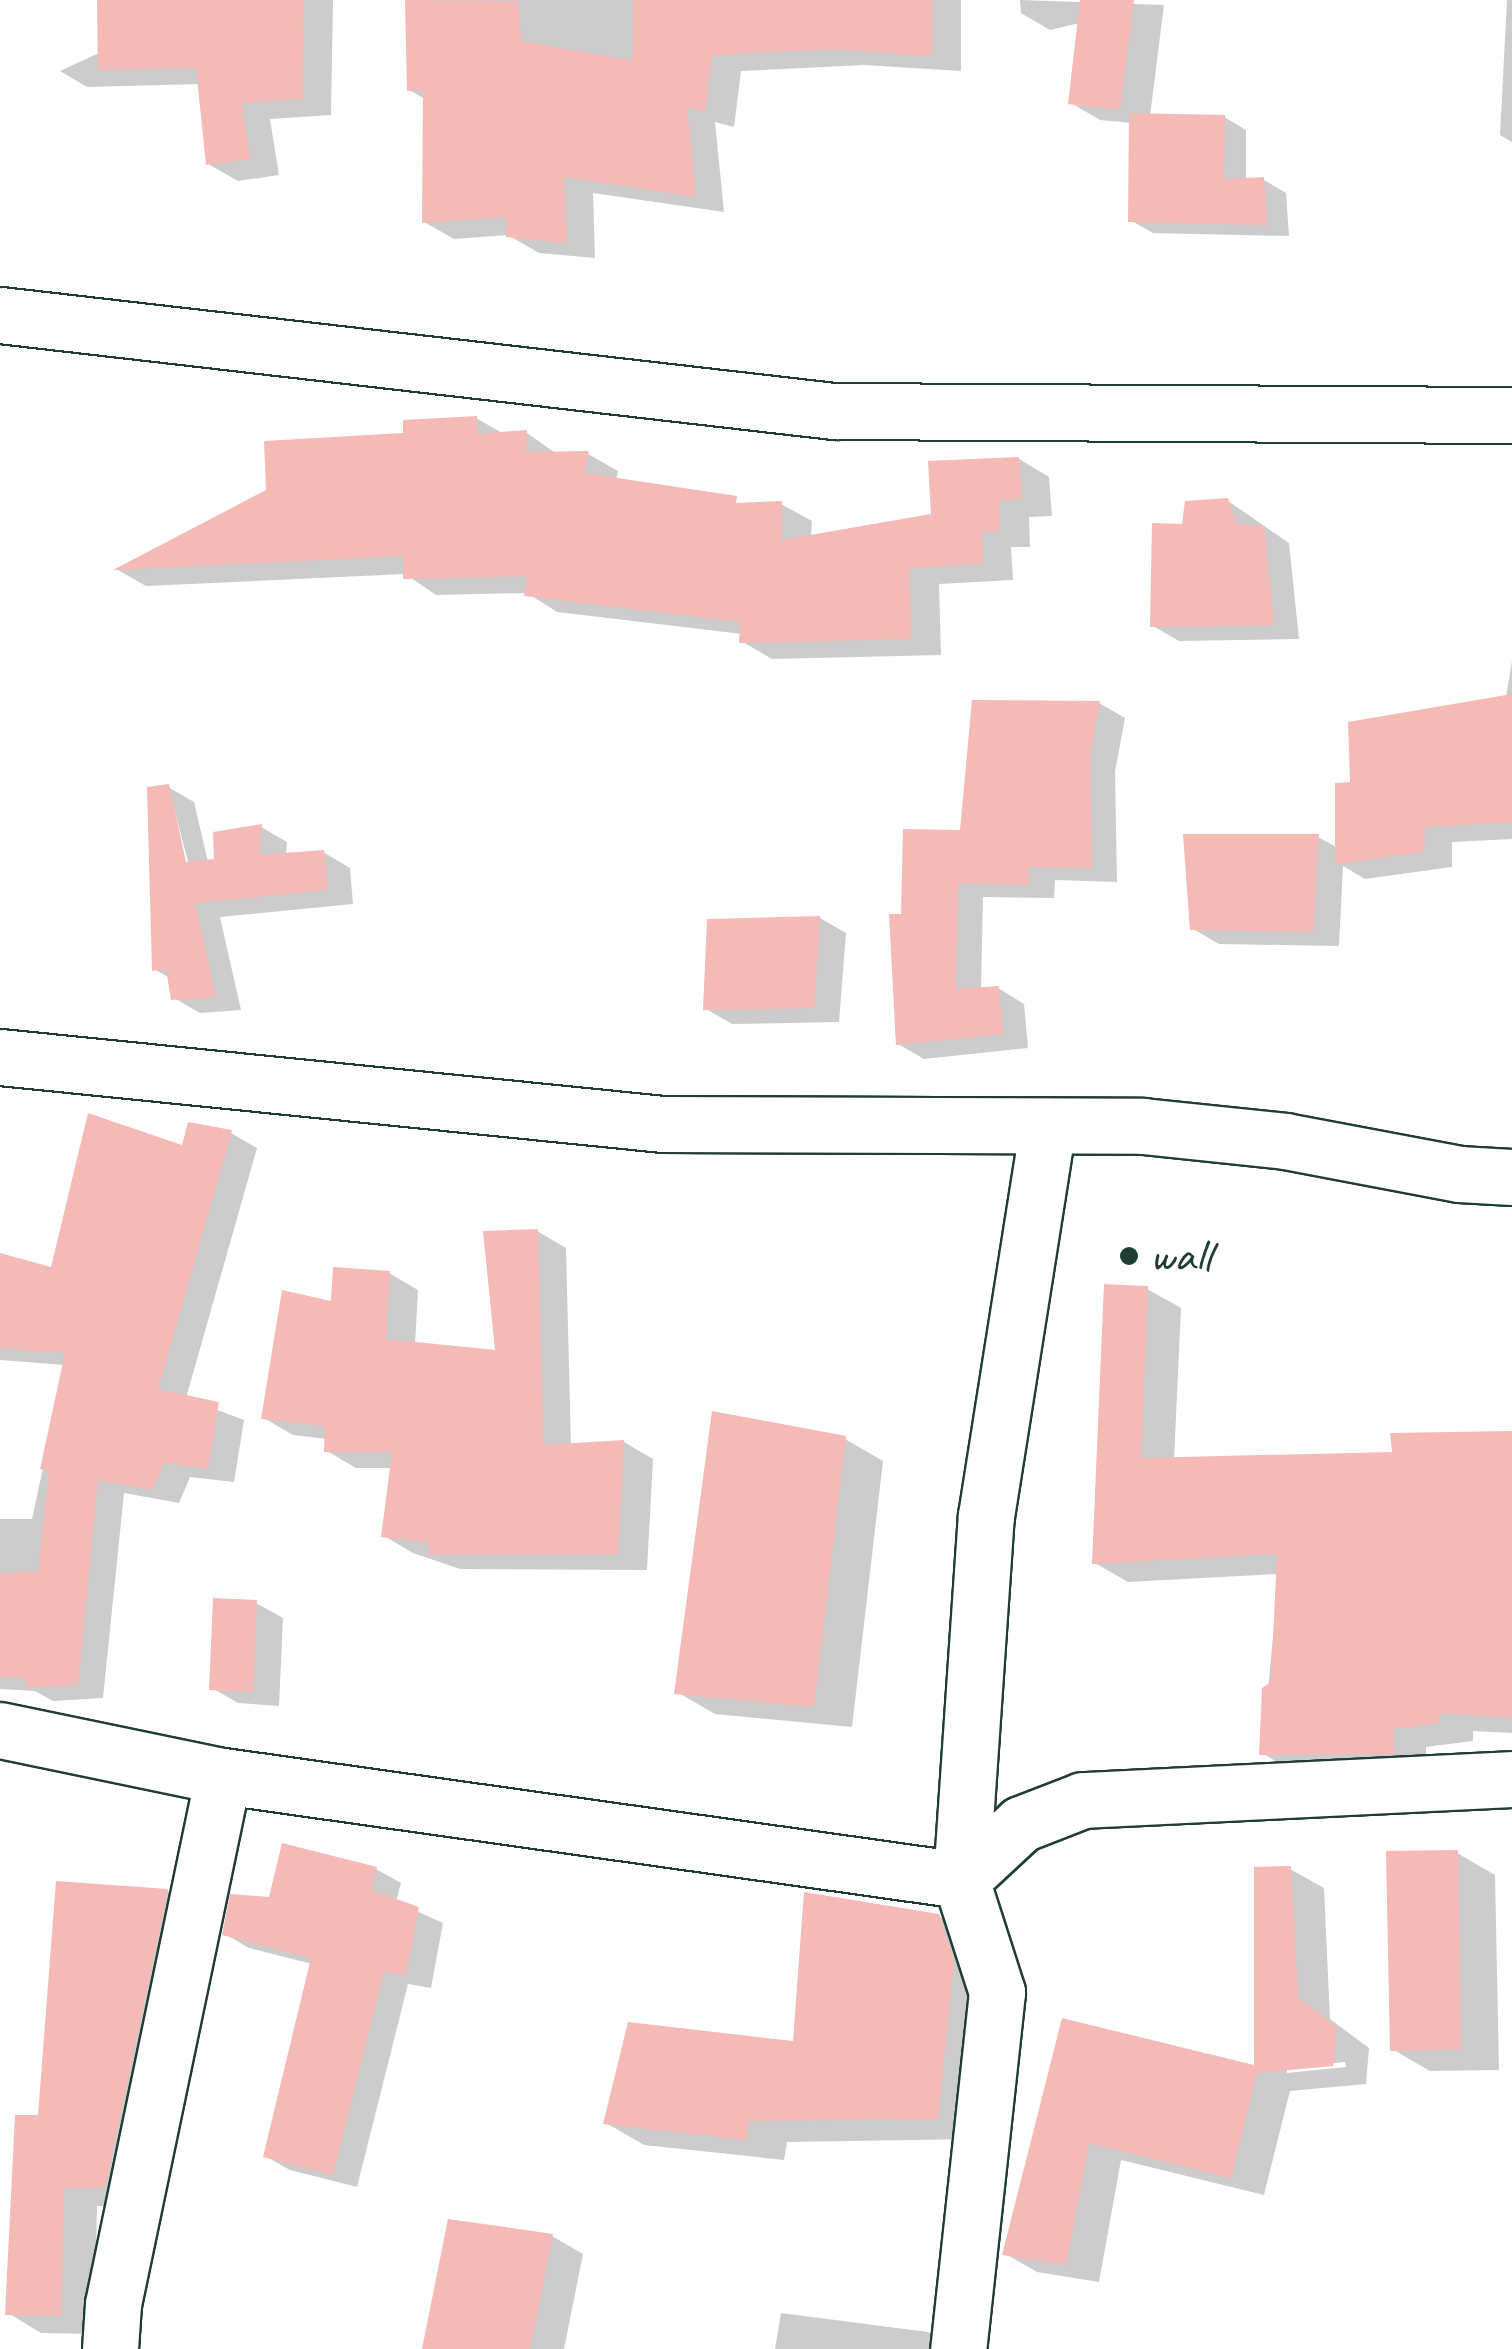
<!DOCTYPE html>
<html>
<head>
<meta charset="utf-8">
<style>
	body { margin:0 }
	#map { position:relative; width:1512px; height:2349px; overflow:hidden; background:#fff; font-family:Caveat,sans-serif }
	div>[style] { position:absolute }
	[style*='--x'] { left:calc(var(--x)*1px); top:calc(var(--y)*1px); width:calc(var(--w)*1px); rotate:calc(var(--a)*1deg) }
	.shadow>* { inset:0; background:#0003 }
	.building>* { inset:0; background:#f5b9b6 }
	.roads { filter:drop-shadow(2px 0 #1f3d34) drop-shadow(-2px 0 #1f3d34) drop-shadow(0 2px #1f3d34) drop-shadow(0 -2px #1f3d34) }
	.minor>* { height:55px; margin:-27.5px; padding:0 27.5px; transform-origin:27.5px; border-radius:27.5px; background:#fff }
	.dots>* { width:28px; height:28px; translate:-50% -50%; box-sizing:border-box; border:5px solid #fff; border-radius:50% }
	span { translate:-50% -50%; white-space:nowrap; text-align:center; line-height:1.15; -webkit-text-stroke:8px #fff; paint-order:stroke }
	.poi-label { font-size:48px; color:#1f3d34 }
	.left { translate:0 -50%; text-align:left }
</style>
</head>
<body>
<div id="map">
	<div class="shadow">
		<div style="clip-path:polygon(99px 0,333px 0,331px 115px,270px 119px,279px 175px,238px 181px,208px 164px,201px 84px,87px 87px,60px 71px,116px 45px)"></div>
		<div style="clip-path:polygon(408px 0,961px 0,961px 71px,864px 65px,741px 71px,734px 127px,715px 122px,724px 212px,593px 193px,595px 258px,539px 253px,508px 235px,454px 239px,424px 222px,425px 99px,409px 90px)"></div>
		<div style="clip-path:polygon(1020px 0,1164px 5px,1150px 116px,1224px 117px,1246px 130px,1246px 181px,1264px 180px,1286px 193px,1289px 236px,1153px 233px,1130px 220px,1132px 123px,1100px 120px,1071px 103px,1080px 23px,1050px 30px,1021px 13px)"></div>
		<div style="clip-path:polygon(1507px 0,1512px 0,1512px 142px,1500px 135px)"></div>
		<div style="clip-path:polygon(476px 418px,504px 434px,527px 433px,557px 454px,588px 454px,618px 471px,616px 480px,748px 505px,781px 504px,812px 521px,811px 537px,934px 516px,1019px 459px,1049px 477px,1052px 516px,1029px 517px,1030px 547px,1011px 547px,1013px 580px,939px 584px,941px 655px,772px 659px,741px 641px,742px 634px,557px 612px,527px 593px,436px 595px,405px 574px,146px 586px,118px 570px,268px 492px,405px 436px)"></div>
		<div style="clip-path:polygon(1228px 501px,1289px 543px,1299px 639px,1179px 641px,1153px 626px,1185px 526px)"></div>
		<div style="clip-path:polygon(1512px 661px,1512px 839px,1452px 842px,1452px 867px,1365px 879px,1343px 866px,1339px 946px,1219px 944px,1193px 929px,1318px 837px,1338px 848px,1353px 784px,1506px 697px)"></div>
		<div style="clip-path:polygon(1099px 703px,1125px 718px,1115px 772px,1117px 882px,1055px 880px,1054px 898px,983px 897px,981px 990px,998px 988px,1024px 1004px,1028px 1048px,924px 1059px,898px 1044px,904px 916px,962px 833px)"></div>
		<div style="clip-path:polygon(evenodd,168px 787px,194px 802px,208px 862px,261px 827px,287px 842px,286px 856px,323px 852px,350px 868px,353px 904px,220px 917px,241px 1010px,200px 1013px,174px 998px,170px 978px,154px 969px,168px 787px,172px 801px,191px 873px,186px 874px,172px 801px)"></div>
		<div style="clip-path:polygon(820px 918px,846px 933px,839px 1022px,732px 1024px,706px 1009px)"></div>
		<div style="clip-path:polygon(231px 1133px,257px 1148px,186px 1398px,244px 1420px,234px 1482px,190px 1477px,179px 1503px,124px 1493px,103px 1698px,53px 1701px,35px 1691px,0 1689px,0 1519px,32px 1519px,65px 1365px,0 1360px,0 1255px,53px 1270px,184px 1148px)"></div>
		<div style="clip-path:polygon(537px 1231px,566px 1248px,571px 1446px,624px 1442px,653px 1459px,647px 1570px,460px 1569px,413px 1553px,384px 1536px,393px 1468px,356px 1468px,327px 1451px,327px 1439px,293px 1435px,264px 1418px,334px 1304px,389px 1273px,418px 1290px,415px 1345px,498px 1353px)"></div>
		<div style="clip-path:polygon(1147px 1289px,1181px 1308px,1174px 1460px,1394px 1454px,1512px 1433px,1512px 1733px,1473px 1731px,1473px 1741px,1426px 1747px,1426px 1772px,1295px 1773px,1262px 1753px,1279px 1574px,1128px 1582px,1095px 1563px)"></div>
		<div style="clip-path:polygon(845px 1439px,883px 1461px,852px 1727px,715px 1714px,677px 1692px)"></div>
		<div style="clip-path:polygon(256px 1603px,283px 1618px,279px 1706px,238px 1703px,212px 1688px)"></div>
		<div style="clip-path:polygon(1457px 1853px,1495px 1875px,1499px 2070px,1430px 2071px,1392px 2049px)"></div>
		<div style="clip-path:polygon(376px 1869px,401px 1883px,396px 1902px,443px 1923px,431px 1988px,408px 1984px,357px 2187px,290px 2170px,265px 2156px,312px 1964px,249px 1948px,225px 1934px,271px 1899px)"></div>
		<div style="clip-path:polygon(evenodd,1290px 1869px,1324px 1888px,1330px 2019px,1369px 2048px,1366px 2084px,1290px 2091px,1264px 2195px,1121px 2160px,1099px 2282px,1037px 2272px,1004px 2253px,1064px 2021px,1257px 2068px,1290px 1869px,1345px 2062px,1346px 2067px,1287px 2073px,1287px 2068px,1345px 2062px)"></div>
		<div style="clip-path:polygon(167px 1891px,200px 1910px,139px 2206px,97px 2206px,94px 2334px,41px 2333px,8px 2313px,41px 2118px)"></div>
		<div style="clip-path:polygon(938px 1916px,977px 1939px,976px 2139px,787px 2142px,784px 2160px,644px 2145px,606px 2123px,795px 2044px)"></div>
		<div style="clip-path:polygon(552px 2236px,583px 2254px,564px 2349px,425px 2349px)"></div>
		<div style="clip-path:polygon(781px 2313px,928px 2332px,958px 2349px,775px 2349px)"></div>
	</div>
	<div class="building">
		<div style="clip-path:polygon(97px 0,304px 0,302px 99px,242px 103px,250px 159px,206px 165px,196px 68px,98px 70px)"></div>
		<div style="clip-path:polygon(405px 0,518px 1px,521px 41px,633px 61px,633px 0,932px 0,932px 56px,833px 49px,712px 55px,705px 112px,687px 107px,696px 197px,564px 177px,567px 243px,506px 237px,507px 217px,422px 223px,423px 90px,407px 91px)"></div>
		<div style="clip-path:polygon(1080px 0,1134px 0,1120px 110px,1068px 104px)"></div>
		<div style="clip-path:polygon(1129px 113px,1225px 115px,1224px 179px,1264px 177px,1267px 225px,1128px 222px)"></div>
		<div style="clip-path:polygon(477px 416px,477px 434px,527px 430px,526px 452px,589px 451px,584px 473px,737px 496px,736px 503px,782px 501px,781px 540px,931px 514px,928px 461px,1019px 457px,1022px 499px,999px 501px,1000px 531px,982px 531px,983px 564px,909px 568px,911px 639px,739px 643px,740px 622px,524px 596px,527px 576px,403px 579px,403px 556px,113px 570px,266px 490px,264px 441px,403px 433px,403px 420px)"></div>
		<div style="clip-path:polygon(1228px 498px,1236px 524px,1264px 526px,1274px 625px,1150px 627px,1152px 523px,1182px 524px,1185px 501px)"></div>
		<div style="clip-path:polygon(1512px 694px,1512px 822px,1425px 827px,1424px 852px,1335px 864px,1335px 783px,1350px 782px,1348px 722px)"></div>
		<div style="clip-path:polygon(972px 700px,1100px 701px,1090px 756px,1092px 868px,1029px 867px,1029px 885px,958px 883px,956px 989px,999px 986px,1003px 1034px,896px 1045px,889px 914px,901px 914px,903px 829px,960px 830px)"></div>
		<div style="clip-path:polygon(169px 784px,186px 862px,214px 859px,213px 832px,262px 824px,259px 855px,324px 850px,328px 890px,195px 903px,216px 997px,171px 1000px,166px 969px,152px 971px,147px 787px)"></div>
		<div style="clip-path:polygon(1183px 834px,1319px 834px,1313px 932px,1190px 930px)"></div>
		<div style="clip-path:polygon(820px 916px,814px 1008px,703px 1010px,707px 919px)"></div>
		<div style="clip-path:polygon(88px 1113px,182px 1145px,188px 1122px,232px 1130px,158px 1389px,219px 1402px,208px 1469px,164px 1463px,152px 1490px,98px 1480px,78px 1685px,25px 1687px,26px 1678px,0 1677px,0 1574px,38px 1571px,49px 1471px,40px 1469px,65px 1353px,0 1348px,0 1253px,51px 1267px)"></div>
		<div style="clip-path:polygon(538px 1229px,543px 1445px,624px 1440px,618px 1554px,428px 1554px,429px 1543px,381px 1537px,392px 1452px,324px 1452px,325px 1426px,261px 1419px,282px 1290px,331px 1301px,333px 1267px,390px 1271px,386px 1339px,495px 1350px,483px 1231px)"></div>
		<div style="clip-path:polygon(1104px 1284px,1148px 1286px,1141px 1458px,1392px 1452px,1390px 1433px,1512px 1431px,1512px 1718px,1440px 1713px,1440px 1723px,1393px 1729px,1394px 1754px,1259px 1755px,1262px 1688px,1271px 1682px,1277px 1554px,1092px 1564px)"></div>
		<div style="clip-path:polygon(712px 1411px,846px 1436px,814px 1707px,674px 1694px)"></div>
		<div style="clip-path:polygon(213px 1598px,257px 1600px,253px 1692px,209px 1690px)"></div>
		<div style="clip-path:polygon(282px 1843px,377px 1867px,371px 1890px,419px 1907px,406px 1975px,384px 1972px,333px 2175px,263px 2157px,311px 1958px,222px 1935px,230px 1894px,269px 1897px)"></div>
		<div style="clip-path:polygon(1458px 1850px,1461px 2049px,1390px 2051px,1386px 1851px)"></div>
		<div style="clip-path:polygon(1291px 1866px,1298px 1997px,1337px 2027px,1333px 2066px,1257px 2073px,1231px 2178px,1089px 2143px,1066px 2265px,1002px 2255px,1062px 2018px,1254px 2065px,1254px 1867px)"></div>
		<div style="clip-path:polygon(56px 1881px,168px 1889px,105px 2188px,64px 2188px,61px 2316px,5px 2315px,15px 2115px,38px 2115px)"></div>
		<div style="clip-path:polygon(804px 1892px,939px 1914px,954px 1960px,938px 2119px,749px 2121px,747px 2140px,603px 2124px,628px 2022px,793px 2041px)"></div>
		<div style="clip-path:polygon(448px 2219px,553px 2234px,530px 2349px,422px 2349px)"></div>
	</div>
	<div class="roads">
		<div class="minor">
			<div style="--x:0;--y:315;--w:840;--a:6.57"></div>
			<div style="--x:834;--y:411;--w:678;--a:0.34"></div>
			<div style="--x:0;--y:1057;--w:666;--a:5.77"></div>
			<div style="--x:663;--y:1124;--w:480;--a:0.2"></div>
			<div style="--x:1143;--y:1126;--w:143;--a:6"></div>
			<div style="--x:1285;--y:1141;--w:177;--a:10.7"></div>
			<div style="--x:1459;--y:1174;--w:53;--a:3.2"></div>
			<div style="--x:0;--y:1730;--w:228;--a:11.7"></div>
			<div style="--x:223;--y:1776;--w:745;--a:8.02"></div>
			<div style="--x:961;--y:1880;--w:118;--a:72.2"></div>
			<div style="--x:997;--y:1992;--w:359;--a:96.2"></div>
			<div style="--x:961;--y:1880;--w:365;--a:-86.1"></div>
			<div style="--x:986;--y:1516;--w:395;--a:-81"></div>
			<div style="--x:961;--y:1880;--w:82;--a:-43"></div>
			<div style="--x:1021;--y:1824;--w:66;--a:-21.2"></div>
			<div style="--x:1083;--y:1800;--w:430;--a:-2.8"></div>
			<div style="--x:110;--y:2349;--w:45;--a:-86.2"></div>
			<div style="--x:113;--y:2304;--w:539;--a:-78.23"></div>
		</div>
	</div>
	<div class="dots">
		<div style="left:1129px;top:1256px;background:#1f3d34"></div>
	</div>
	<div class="poi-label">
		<span class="left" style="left:1149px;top:1256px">wall</span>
	</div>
</div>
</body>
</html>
